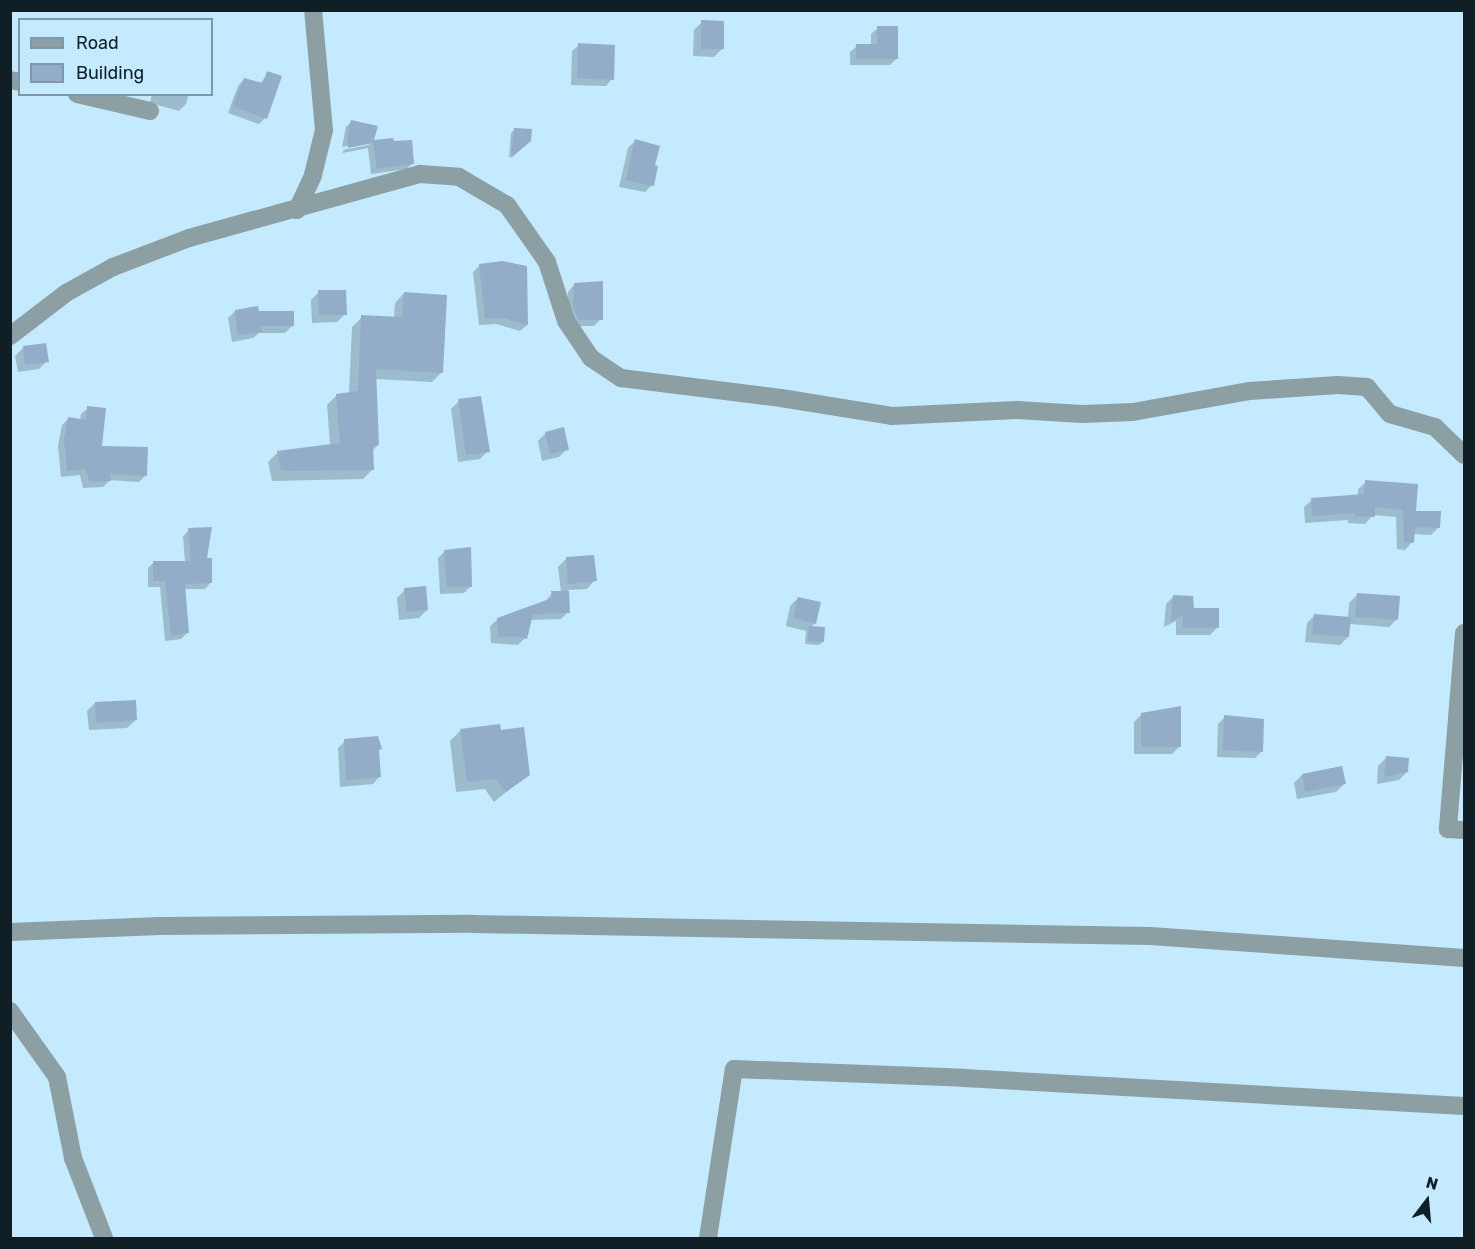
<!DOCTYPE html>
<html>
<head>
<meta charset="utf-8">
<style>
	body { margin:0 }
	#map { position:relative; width:1475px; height:1249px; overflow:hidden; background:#c3eafe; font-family:Rubik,sans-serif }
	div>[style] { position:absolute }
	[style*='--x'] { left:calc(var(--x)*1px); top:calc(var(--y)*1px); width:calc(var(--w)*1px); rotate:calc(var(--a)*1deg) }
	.shadow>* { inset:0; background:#0003 }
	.building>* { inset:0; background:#93acc7 }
	.minor>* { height:18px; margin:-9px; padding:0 9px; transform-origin:9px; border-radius:9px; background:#8c9fa3 }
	span { translate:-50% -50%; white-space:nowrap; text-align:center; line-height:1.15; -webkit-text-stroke:5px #c3eafe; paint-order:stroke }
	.frame { position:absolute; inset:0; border:12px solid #101f26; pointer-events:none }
	.legend { position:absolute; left:18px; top:18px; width:195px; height:78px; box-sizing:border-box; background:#c3eafe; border:2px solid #7b99a8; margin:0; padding:8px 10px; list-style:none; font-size:18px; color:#101f26 }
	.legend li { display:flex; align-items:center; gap:12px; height:30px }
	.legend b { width:30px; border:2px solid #7b99a8 }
	.north { position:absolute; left:1397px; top:1171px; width:60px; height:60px; -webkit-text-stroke:4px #c3eafe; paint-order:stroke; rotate:16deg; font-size:16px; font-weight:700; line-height:24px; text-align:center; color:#101f26 }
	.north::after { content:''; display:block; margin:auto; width:21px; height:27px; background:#101f26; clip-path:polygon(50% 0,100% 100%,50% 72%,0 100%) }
</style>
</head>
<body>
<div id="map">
	<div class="shadow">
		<div style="clip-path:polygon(702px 22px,722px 49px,714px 57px,693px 56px,694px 30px)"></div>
		<div style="clip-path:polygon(878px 28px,897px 58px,890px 65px,850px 65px,850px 52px,857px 46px,871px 46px,871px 34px)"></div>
		<div style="clip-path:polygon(579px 45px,612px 79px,606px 86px,571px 85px,572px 51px)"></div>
		<div style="clip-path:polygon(268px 73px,265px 118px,259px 124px,228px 113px,238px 86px,244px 79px,260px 84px)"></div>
		<div style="clip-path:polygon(152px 94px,189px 94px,186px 104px,179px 111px,150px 103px)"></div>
		<div style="clip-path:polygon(352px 121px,372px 142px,412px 163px,407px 169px,371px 174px,368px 148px,343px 153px,343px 150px,369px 145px,369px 142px,342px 147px,346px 127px)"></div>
		<div style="clip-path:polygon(514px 130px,529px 140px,509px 158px,511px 133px)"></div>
		<div style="clip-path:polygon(635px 141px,653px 166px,652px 185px,645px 192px,619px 187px,628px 148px)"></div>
		<div style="clip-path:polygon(480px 265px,527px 325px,520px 331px,496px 324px,479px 325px,473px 272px)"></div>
		<div style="clip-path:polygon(575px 284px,601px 319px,594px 326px,572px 326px,567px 315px,568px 292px)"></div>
		<div style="clip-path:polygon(319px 292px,345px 314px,337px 322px,312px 323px,311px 300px)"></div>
		<div style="clip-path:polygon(404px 293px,442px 372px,432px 382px,375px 379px,378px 445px,372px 451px,373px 469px,363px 479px,272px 481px,268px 462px,278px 452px,330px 445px,327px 405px,337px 395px,349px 393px,352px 327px,362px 317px,394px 318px,395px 303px)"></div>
		<div style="clip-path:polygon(235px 311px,292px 326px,285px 333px,259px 333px,253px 338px,232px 342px,228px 318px)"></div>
		<div style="clip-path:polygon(23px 348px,47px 361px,39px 369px,18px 372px,15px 356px)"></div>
		<div style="clip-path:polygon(459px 401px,488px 451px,480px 459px,458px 462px,451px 409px)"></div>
		<div style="clip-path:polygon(88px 408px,101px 448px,146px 475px,139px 482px,110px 480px,103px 487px,83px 488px,80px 475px,61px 477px,58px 446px,62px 425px,68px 419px,80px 421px,81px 414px)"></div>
		<div style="clip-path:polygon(546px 433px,567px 449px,559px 457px,542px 461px,538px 441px)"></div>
		<div style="clip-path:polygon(1366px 482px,1415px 512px,1439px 527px,1431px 535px,1413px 534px,1412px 542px,1405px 550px,1397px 549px,1396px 517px,1373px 515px,1365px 524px,1348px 523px,1348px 520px,1305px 523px,1304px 507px,1312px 500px,1358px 496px,1358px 489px)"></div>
		<div style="clip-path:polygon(189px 530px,205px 559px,211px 582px,205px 589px,184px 589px,187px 633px,181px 639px,165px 641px,160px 587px,148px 587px,148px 568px,154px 562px,185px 562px,183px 536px)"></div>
		<div style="clip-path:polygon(445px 551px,471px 586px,464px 593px,440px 594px,438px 558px)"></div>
		<div style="clip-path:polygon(566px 559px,595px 580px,587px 589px,568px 590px,568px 612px,561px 619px,530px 620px,525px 638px,518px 645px,491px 643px,490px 626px,498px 619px,545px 602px,552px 593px,561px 592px,558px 567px)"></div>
		<div style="clip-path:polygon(405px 590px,427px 610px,419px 618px,399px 620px,397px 598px)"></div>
		<div style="clip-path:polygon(1357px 595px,1397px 619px,1389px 627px,1349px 624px,1348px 637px,1340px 645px,1305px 642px,1307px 623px,1315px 615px,1348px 618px,1349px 603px)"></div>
		<div style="clip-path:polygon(1174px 596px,1192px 609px,1218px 627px,1210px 635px,1176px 635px,1176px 621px,1164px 627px,1166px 604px)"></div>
		<div style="clip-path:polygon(798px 598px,815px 623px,810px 628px,823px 642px,819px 645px,805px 644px,806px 631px,786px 626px,790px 606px)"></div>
		<div style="clip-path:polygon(95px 703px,136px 720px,127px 728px,89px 730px,87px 711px)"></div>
		<div style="clip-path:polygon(1141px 715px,1180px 746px,1172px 754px,1134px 754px,1134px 722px)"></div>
		<div style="clip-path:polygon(1225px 717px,1262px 751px,1255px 758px,1217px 757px,1218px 724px)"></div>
		<div style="clip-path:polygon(461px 730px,499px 731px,528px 774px,494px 802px,485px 789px,456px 792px,450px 741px)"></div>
		<div style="clip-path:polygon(345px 741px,378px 751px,380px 776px,373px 784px,340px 787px,338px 748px)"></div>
		<div style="clip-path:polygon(1386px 758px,1407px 772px,1399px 780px,1377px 784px,1378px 766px)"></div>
		<div style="clip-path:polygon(1302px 775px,1344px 784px,1336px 792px,1297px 799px,1294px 783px)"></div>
	</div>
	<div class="building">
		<div style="clip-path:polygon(701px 20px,724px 21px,724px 49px,701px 49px)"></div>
		<div style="clip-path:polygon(877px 26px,898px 26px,898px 59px,856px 59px,856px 44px,877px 44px)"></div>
		<div style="clip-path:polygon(578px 43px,615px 45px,614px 80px,577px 78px)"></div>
		<div style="clip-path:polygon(267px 71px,282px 76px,267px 119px,233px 106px,244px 78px,263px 83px)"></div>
		<div style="clip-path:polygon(351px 120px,378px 126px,374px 140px,393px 138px,394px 141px,412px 140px,414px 164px,377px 169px,373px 143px,348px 148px,347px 138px)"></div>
		<div style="clip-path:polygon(514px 128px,532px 129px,531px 141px,511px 158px)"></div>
		<div style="clip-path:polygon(635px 139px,660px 146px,655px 165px,658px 166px,654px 186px,626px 180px)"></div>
		<div style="clip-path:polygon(502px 261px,527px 266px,528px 325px,503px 318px,485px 319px,479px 264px)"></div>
		<div style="clip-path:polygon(603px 281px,603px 320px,579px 320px,573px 307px,574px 283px)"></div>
		<div style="clip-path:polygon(318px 290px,346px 290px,347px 315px,319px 315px)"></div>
		<div style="clip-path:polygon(404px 292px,447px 295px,443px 373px,376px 369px,379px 445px,373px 446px,374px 470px,281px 471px,277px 451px,340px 443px,336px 394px,358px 391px,361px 315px,402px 317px)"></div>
		<div style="clip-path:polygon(258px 306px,259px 311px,294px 311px,294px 326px,261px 326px,262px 332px,238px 335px,235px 310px)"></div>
		<div style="clip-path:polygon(46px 343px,49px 362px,25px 365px,23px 346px)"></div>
		<div style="clip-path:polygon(481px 396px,490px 452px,466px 455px,458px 399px)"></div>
		<div style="clip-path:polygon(87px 406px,106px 408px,102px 446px,148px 447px,147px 476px,110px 474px,111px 481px,89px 482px,86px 469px,67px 471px,64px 439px,68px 417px,86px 420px)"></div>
		<div style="clip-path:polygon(564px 427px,569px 450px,550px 454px,545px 432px)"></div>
		<div style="clip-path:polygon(1365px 480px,1418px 484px,1416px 511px,1441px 511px,1440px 528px,1415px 527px,1414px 543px,1404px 542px,1403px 510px,1375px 507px,1375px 517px,1355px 516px,1355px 513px,1312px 516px,1311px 498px,1364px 494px)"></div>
		<div style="clip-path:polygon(212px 527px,207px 558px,212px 558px,212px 583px,185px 584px,189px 633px,171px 636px,165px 581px,153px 581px,153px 561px,191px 561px,188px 528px)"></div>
		<div style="clip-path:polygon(471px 547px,472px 587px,447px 587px,444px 550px)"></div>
		<div style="clip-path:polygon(594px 555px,597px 581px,568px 584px,566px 557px)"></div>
		<div style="clip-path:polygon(426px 586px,428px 610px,407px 612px,404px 588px)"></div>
		<div style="clip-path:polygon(551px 591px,569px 591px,570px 613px,533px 614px,527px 639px,515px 636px,498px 637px,497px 618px,552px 598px)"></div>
		<div style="clip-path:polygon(1357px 593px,1400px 596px,1398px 620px,1355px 617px)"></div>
		<div style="clip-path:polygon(1173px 595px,1193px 596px,1194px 608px,1219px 608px,1219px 628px,1183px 628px,1183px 615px,1171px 621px)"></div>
		<div style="clip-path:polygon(798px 597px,821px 602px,816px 624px,793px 618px)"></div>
		<div style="clip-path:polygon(1314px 614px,1351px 617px,1349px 637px,1312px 634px)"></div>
		<div style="clip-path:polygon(809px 626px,825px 627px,824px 642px,808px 641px)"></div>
		<div style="clip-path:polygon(136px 700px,137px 720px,96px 723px,95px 702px)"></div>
		<div style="clip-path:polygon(1181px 706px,1181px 747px,1141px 747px,1141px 713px)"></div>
		<div style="clip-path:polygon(1224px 715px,1264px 719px,1263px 752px,1223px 750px)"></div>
		<div style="clip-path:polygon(500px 724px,501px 730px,524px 727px,530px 775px,506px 792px,496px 779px,467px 782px,460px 729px)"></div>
		<div style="clip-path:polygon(378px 736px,382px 749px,379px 750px,381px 777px,346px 780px,344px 739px)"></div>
		<div style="clip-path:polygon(1386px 756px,1409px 758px,1408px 772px,1384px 777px)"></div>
		<div style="clip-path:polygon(1342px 766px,1346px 784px,1305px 792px,1302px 774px)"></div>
	</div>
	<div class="minor">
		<div style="--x:10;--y:80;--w:10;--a:11"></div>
		<div style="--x:77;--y:94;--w:75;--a:13.1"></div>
		<div style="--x:297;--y:210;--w:38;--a:-65"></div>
		<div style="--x:313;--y:175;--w:46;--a:-76.3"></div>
		<div style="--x:324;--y:130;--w:121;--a:-95.2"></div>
		<div style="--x:10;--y:336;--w:71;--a:-37.5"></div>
		<div style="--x:66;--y:293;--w:54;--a:-29"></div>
		<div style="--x:113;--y:267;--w:81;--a:-20.9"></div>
		<div style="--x:189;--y:238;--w:240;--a:-15.5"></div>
		<div style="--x:420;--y:174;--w:39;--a:4"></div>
		<div style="--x:459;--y:177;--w:56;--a:30.3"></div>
		<div style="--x:507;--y:205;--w:70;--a:54.9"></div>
		<div style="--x:547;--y:262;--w:62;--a:72.1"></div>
		<div style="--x:566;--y:321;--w:45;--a:56"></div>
		<div style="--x:591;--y:358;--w:36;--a:34"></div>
		<div style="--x:621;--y:378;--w:161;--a:7.1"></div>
		<div style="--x:781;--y:398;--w:112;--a:9.2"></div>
		<div style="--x:892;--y:416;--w:125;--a:-2.7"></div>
		<div style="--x:1017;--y:410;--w:65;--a:3.5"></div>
		<div style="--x:1082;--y:414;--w:51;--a:-2.2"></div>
		<div style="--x:1133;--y:412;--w:119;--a:-10.2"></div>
		<div style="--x:1250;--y:391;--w:88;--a:-3.9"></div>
		<div style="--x:1338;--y:385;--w:29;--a:4"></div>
		<div style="--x:1367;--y:387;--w:35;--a:50"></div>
		<div style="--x:1390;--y:414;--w:47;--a:16.1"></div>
		<div style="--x:1435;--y:427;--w:40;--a:44"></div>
		<div style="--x:1464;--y:633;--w:197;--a:94.7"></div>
		<div style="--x:1448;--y:829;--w:16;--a:4"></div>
		<div style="--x:10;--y:932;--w:150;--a:-2.3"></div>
		<div style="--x:160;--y:926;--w:313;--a:-0.4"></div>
		<div style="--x:473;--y:924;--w:677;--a:1.02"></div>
		<div style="--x:1150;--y:936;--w:315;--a:4"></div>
		<div style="--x:10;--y:1011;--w:81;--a:54.5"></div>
		<div style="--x:57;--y:1077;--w:83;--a:78.8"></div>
		<div style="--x:73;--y:1158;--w:86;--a:68.8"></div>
		<div style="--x:708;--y:1238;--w:171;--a:-81.3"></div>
		<div style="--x:734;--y:1069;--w:230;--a:2.2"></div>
		<div style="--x:964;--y:1078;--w:501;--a:3.21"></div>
	</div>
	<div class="frame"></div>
	<ul class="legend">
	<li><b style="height:8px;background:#8c9fa3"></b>Road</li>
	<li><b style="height:16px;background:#93acc7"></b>Building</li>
	</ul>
	<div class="north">N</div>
</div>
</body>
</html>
